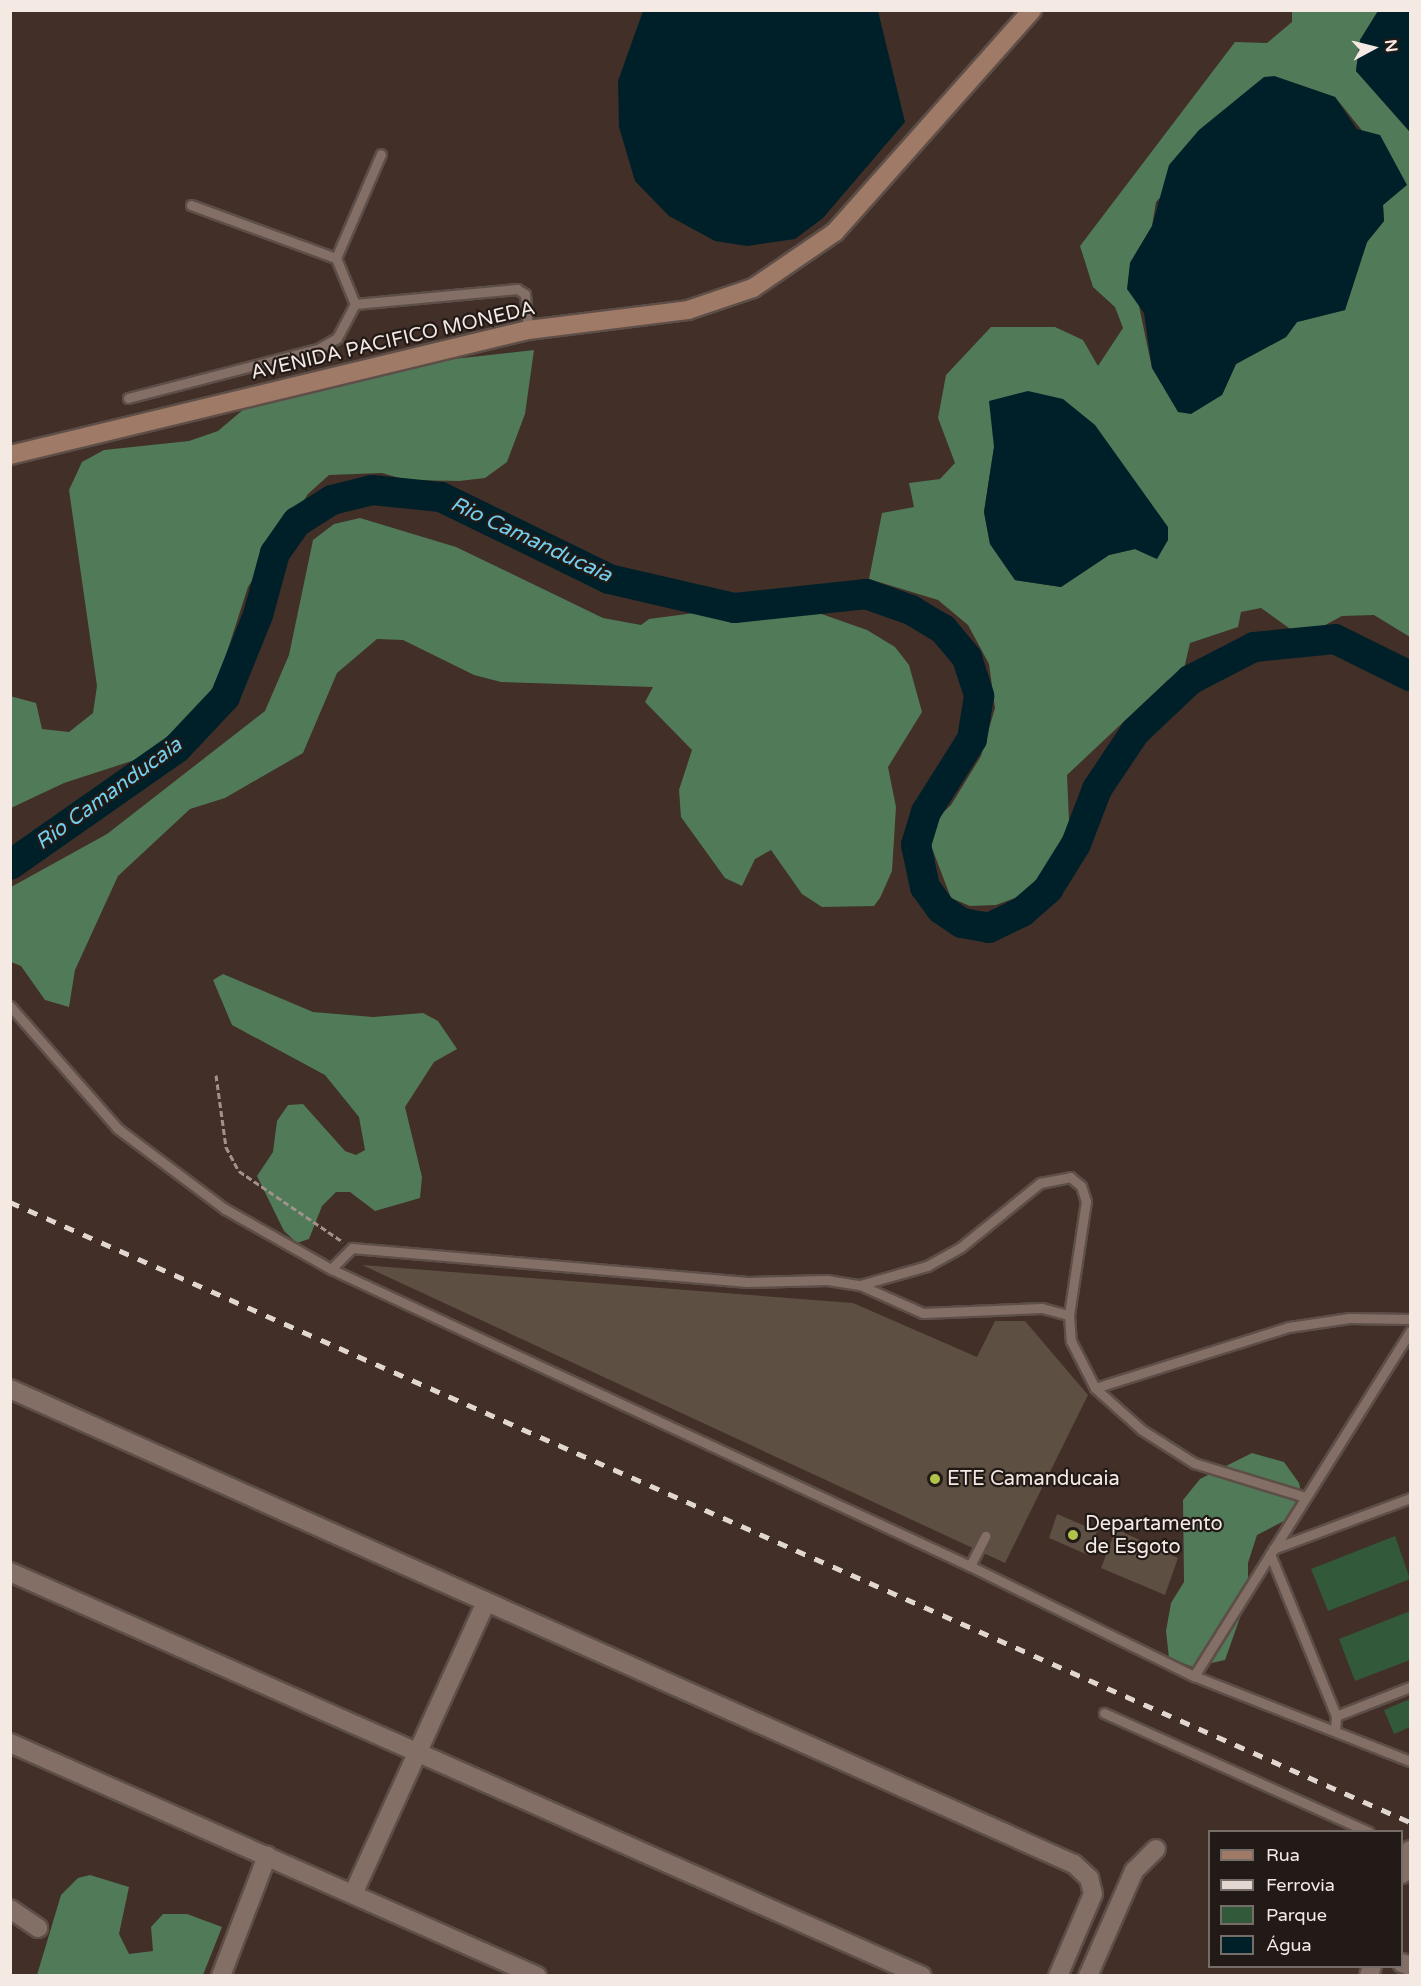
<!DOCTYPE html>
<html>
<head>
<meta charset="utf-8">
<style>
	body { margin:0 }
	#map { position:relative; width:1421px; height:1986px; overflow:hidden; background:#412f28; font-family:"Varela Round",sans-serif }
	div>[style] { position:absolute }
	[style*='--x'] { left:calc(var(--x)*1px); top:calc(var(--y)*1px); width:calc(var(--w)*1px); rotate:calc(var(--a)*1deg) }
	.green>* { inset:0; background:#32593a }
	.forest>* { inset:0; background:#517a58 }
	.water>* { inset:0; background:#002029 }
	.river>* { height:30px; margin:-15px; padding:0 15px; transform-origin:15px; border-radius:15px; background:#002029 }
	.building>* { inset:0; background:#5d4f41 }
	.path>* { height:3px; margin-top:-1.5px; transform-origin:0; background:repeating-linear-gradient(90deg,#a1928c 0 6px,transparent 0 9px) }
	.roads { filter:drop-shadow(2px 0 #5d4e48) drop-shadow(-2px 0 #5d4e48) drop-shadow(0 2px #5d4e48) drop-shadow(0 -2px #5d4e48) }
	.lane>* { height:9px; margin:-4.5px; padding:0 4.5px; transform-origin:4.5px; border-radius:4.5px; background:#846f67 }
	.street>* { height:18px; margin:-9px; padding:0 9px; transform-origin:9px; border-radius:9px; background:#846f67 }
	.secondary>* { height:18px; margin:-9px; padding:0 9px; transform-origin:9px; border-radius:9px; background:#9f7a66 }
	.rail>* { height:4.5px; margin-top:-2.25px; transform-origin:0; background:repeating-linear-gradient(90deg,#e2d6d1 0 10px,transparent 0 20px) }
	.dots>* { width:16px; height:16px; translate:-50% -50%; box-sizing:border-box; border:3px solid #221a16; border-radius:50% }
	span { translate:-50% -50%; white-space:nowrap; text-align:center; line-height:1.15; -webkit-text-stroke:4.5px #221a16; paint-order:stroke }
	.street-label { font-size:20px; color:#f5e9e4 }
	.poi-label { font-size:20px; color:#f5e9e4 }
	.left { translate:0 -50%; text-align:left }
	.water-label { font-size:21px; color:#72d0ef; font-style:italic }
	.frame { position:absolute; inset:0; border:12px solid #f5e9e4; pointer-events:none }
	.legend { position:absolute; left:1208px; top:1830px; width:195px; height:138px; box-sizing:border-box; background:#221a16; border:2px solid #766d68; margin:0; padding:8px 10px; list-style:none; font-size:18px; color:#f5e9e4 }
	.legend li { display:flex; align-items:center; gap:12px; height:30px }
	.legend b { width:30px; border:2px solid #766d68 }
	.north { position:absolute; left:1343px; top:18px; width:60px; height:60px; -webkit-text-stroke:4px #221a16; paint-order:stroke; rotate:83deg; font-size:16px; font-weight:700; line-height:24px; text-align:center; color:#f5e9e4 }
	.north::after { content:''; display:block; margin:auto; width:21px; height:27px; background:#f5e9e4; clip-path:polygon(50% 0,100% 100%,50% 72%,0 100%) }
</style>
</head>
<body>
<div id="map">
	<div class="green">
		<div style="clip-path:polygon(1395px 1536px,1410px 1579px,1328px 1611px,1311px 1569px)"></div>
		<div style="clip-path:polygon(1410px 1611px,1410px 1660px,1355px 1681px,1339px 1639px)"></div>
		<div style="clip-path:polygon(1410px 1699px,1410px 1727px,1394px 1734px,1384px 1710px)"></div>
	</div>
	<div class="forest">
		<div style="clip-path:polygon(evenodd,1292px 11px,1378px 11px,1360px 40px,1356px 71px,1410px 132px,1410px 637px,1374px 615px,1342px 616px,1314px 631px,1296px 633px,1261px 608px,1241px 612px,1238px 627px,1190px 643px,1183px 673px,1168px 680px,1067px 775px,1070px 843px,1055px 866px,1031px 892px,996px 905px,970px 906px,951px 898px,930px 843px,934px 821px,951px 805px,981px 756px,995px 708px,989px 664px,968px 625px,938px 600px,869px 579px,882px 513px,914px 507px,909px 483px,940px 479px,955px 463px,938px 418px,946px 375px,991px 327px,1055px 327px,1083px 340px,1098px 366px,1123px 328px,1115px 307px,1093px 287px,1080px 246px,1235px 42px,1267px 43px,1292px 22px,1292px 11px,1274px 76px,1335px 97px,1406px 185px,1383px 205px,1384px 221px,1367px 242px,1345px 310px,1297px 322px,1286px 337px,1236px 364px,1222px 395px,1152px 368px,1130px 263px,1152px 226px,1156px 202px,1274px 76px,1292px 11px,994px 447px,1157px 559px,1135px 549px,1109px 555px,1061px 587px,1015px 580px,990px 544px,984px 512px,994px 447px)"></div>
		<div style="clip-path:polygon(534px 350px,525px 414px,507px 462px,485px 478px,459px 481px,406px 480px,382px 473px,329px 475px,308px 494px,248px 587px,216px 686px,202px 708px,166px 745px,144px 757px,64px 783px,11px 808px,10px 696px,36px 703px,42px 729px,69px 732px,93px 713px,97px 686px,69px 490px,82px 462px,104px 450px,189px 441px,218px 431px,258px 397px,390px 366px)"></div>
		<div style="clip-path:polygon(360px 518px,456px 547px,603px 618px,641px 625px,649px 619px,732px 608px,816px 612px,867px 630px,895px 647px,909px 665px,922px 712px,888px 767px,896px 807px,892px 871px,880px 898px,874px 906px,822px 907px,802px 894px,771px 850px,755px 859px,742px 886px,725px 878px,681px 817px,679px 790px,692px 750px,645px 702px,653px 687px,501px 682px,474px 675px,403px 640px,377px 639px,337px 673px,303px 753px,225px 798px,190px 809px,118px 876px,75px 970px,69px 1007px,45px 1000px,21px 966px,11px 962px,11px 887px,107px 834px,265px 711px,289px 655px,313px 540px,334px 524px)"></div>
		<div style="clip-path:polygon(223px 974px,313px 1012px,373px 1017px,423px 1013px,438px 1021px,457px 1049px,434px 1062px,405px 1107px,422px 1177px,420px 1198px,375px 1211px,350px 1192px,336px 1192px,322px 1206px,309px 1239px,297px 1243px,284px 1231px,257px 1176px,273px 1152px,277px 1121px,288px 1105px,303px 1104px,345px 1151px,356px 1155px,365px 1150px,359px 1117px,325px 1075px,232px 1025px,213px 980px)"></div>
		<div style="clip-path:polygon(1252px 1453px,1284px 1462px,1299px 1483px,1305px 1510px,1257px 1535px,1248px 1563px,1248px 1595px,1225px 1660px,1193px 1667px,1169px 1658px,1166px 1631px,1171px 1603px,1184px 1582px,1183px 1500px,1200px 1479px)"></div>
		<div style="clip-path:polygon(90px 1875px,129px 1887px,119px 1934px,129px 1954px,153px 1951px,151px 1927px,163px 1914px,187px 1914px,222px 1927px,203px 1975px,37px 1975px,61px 1895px,78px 1878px)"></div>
	</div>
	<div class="water">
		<div style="clip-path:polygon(643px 11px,878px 11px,905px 122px,823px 218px,795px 239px,747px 246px,715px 241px,669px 216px,635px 181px,619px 127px,618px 81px)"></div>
		<div style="clip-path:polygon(1378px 11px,1410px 11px,1410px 132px,1356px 71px,1360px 40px)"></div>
		<div style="clip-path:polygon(1274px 76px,1335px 97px,1357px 129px,1380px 135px,1407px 185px,1383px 205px,1384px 221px,1367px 242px,1345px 310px,1297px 322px,1286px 337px,1236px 364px,1222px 395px,1191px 414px,1178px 412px,1152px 368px,1144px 313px,1127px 289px,1130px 263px,1152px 226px,1169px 165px,1199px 130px,1264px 77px)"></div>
		<div style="clip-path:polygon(1028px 391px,1063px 399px,1095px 425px,1168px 527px,1168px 540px,1157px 559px,1135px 549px,1109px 555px,1061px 587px,1015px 580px,990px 544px,984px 512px,994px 447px,989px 401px)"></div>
	</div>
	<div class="river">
		<div style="--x:10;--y:865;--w:204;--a:-35"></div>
		<div style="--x:177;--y:748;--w:70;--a:-46.7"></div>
		<div style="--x:225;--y:697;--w:88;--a:-68.1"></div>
		<div style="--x:258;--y:615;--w:64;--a:-74.7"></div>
		<div style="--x:275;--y:553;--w:38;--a:-55"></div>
		<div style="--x:297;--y:522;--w:41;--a:-32.2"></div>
		<div style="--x:332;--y:500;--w:41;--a:-14"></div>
		<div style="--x:372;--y:490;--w:69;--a:5.8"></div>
		<div style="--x:441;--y:497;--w:187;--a:26"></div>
		<div style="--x:609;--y:579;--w:129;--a:13"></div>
		<div style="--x:735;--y:608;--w:132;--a:-6.1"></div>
		<div style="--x:866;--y:594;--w:48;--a:19.6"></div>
		<div style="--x:911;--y:610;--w:37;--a:31"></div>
		<div style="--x:943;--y:629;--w:38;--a:50"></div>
		<div style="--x:967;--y:658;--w:40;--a:72"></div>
		<div style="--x:979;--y:696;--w:44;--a:99.2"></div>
		<div style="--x:972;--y:739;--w:86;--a:122.2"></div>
		<div style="--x:926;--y:812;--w:34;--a:107"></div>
		<div style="--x:916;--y:845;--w:43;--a:77.9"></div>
		<div style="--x:925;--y:887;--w:27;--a:54"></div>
		<div style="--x:941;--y:909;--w:25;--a:34"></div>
		<div style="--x:962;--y:923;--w:27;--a:10"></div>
		<div style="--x:989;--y:928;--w:37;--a:-26"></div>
		<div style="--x:1022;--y:912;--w:35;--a:-41"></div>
		<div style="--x:1048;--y:889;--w:53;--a:-58.1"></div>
		<div style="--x:1076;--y:844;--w:59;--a:-69.1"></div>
		<div style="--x:1097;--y:789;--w:69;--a:-56.3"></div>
		<div style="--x:1135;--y:732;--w:76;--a:-43.4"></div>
		<div style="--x:1190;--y:680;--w:72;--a:-27.3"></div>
		<div style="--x:1254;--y:647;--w:81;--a:-5.6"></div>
		<div style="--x:1335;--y:639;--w:84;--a:26.3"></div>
	</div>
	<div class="building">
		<div style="clip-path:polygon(362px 1265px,853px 1303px,977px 1357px,995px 1321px,1025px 1321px,1088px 1395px,1005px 1563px)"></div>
		<div style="clip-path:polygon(1057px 1514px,1097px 1531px,1088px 1555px,1049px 1538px)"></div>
		<div style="clip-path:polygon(1116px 1529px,1178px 1558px,1165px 1595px,1101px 1568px)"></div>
	</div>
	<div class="path">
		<div style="--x:216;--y:1075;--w:73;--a:82.1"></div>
		<div style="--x:226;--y:1147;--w:27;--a:62"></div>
		<div style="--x:239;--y:1171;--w:126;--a:34.3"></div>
	</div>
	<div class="roads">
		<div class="lane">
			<div style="--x:191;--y:205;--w:154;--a:20.1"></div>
			<div style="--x:336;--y:258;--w:50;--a:67.6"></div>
			<div style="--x:355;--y:304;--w:163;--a:-5.3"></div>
			<div style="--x:517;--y:289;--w:9;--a:32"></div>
			<div style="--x:525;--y:294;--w:36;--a:85"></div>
			<div style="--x:336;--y:258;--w:113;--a:-66.6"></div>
			<div style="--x:128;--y:398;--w:196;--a:-14.5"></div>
			<div style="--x:318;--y:349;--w:22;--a:-30"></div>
			<div style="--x:337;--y:338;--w:38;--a:-62"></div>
			<div style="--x:10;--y:1006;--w:162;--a:48.7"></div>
			<div style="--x:117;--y:1128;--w:135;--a:36.9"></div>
			<div style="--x:225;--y:1209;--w:122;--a:29.5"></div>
			<div style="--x:331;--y:1269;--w:705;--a:24.93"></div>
			<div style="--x:970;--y:1566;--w:34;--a:-63"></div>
			<div style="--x:331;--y:1269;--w:30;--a:-45"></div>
			<div style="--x:352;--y:1248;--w:397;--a:4.9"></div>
			<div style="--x:748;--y:1282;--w:79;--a:-1.5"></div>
			<div style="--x:827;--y:1280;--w:33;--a:9"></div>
			<div style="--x:860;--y:1285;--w:69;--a:24"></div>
			<div style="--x:923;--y:1313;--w:119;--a:-2.4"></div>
			<div style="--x:1042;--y:1308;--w:28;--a:15"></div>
			<div style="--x:860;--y:1285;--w:70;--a:-15.8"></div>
			<div style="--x:927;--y:1266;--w:39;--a:-29"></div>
			<div style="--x:961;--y:1247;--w:102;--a:-39"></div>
			<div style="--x:1040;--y:1183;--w:31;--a:-11"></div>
			<div style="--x:1070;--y:1177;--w:14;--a:39"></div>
			<div style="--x:1081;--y:1186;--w:16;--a:72"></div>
			<div style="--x:1086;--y:1201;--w:115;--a:98.5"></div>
			<div style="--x:1069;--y:1315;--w:26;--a:86"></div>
			<div style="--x:1071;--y:1341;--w:53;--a:62.9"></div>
			<div style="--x:1095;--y:1388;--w:63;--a:41.8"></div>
			<div style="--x:1142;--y:1430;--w:62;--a:32.4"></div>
			<div style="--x:1194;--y:1463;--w:116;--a:17"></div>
			<div style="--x:1095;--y:1388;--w:203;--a:-17.5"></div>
			<div style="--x:1289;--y:1327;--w:61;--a:-8.5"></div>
			<div style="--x:1349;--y:1318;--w:61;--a:0.9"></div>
			<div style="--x:1273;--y:1549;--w:146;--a:-20.4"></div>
			<div style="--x:1270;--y:1554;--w:175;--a:67.8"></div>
			<div style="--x:1336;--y:1716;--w:15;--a:94"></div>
			<div style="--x:970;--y:1566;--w:250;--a:26.2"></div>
			<div style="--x:1194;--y:1676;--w:232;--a:21.5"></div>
			<div style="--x:1194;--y:1676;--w:407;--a:-57.9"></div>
			<div style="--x:1104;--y:1713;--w:290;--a:24.2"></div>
			<div style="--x:1336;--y:1716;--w:79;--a:-21.4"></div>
		</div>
		<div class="street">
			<div style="--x:10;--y:1389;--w:1165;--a:24.06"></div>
			<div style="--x:1074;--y:1864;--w:21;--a:43"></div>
			<div style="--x:1089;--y:1878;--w:16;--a:76"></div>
			<div style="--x:1093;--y:1894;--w:89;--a:113.1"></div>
			<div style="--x:10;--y:1572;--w:997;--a:23.89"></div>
			<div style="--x:10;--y:1743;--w:576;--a:23.85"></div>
			<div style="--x:1402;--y:1874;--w:25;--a:-72"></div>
			<div style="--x:353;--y:1894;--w:319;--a:-65.5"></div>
			<div style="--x:10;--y:1909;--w:34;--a:34"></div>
			<div style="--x:1402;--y:1963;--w:9;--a:21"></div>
			<div style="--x:221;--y:1976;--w:129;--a:-69"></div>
			<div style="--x:1088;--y:1976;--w:115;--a:-66.3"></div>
			<div style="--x:1134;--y:1871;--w:31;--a:-45"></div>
			<div style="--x:1369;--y:1976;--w:10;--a:-73"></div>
		</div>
		<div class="secondary">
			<div style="--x:10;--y:455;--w:533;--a:-13.57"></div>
			<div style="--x:528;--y:330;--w:161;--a:-7.1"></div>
			<div style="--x:688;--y:310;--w:69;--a:-18.7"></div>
			<div style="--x:753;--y:288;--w:99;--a:-34.3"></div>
			<div style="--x:835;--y:232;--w:297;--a:-48.4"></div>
		</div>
	</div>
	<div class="rail">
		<div style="--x:10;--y:1202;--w:1531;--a:23.89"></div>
	</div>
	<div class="dots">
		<div style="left:935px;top:1479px;background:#b2c34c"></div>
		<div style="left:1073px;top:1535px;background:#b2c34c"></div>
	</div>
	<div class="street-label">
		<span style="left:393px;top:341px;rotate:-13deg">AVENIDA PACIFICO MONEDA</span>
	</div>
	<div class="poi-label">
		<span class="left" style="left:947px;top:1479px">ETE Camanducaia</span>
		<span class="left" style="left:1085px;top:1536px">Departamento<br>de Esgoto</span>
	</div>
	<div class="water-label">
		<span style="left:531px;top:540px;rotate:25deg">Rio Camanducaia</span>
		<span style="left:109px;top:794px;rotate:-36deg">Rio Camanducaia</span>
	</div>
	<div class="frame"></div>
	<ul class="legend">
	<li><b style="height:8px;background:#9f7a66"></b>Rua</li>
	<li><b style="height:8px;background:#e2d6d1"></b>Ferrovia</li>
	<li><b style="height:16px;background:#32593a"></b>Parque</li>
	<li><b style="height:16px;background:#002029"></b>Água</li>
	</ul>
	<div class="north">N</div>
</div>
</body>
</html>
